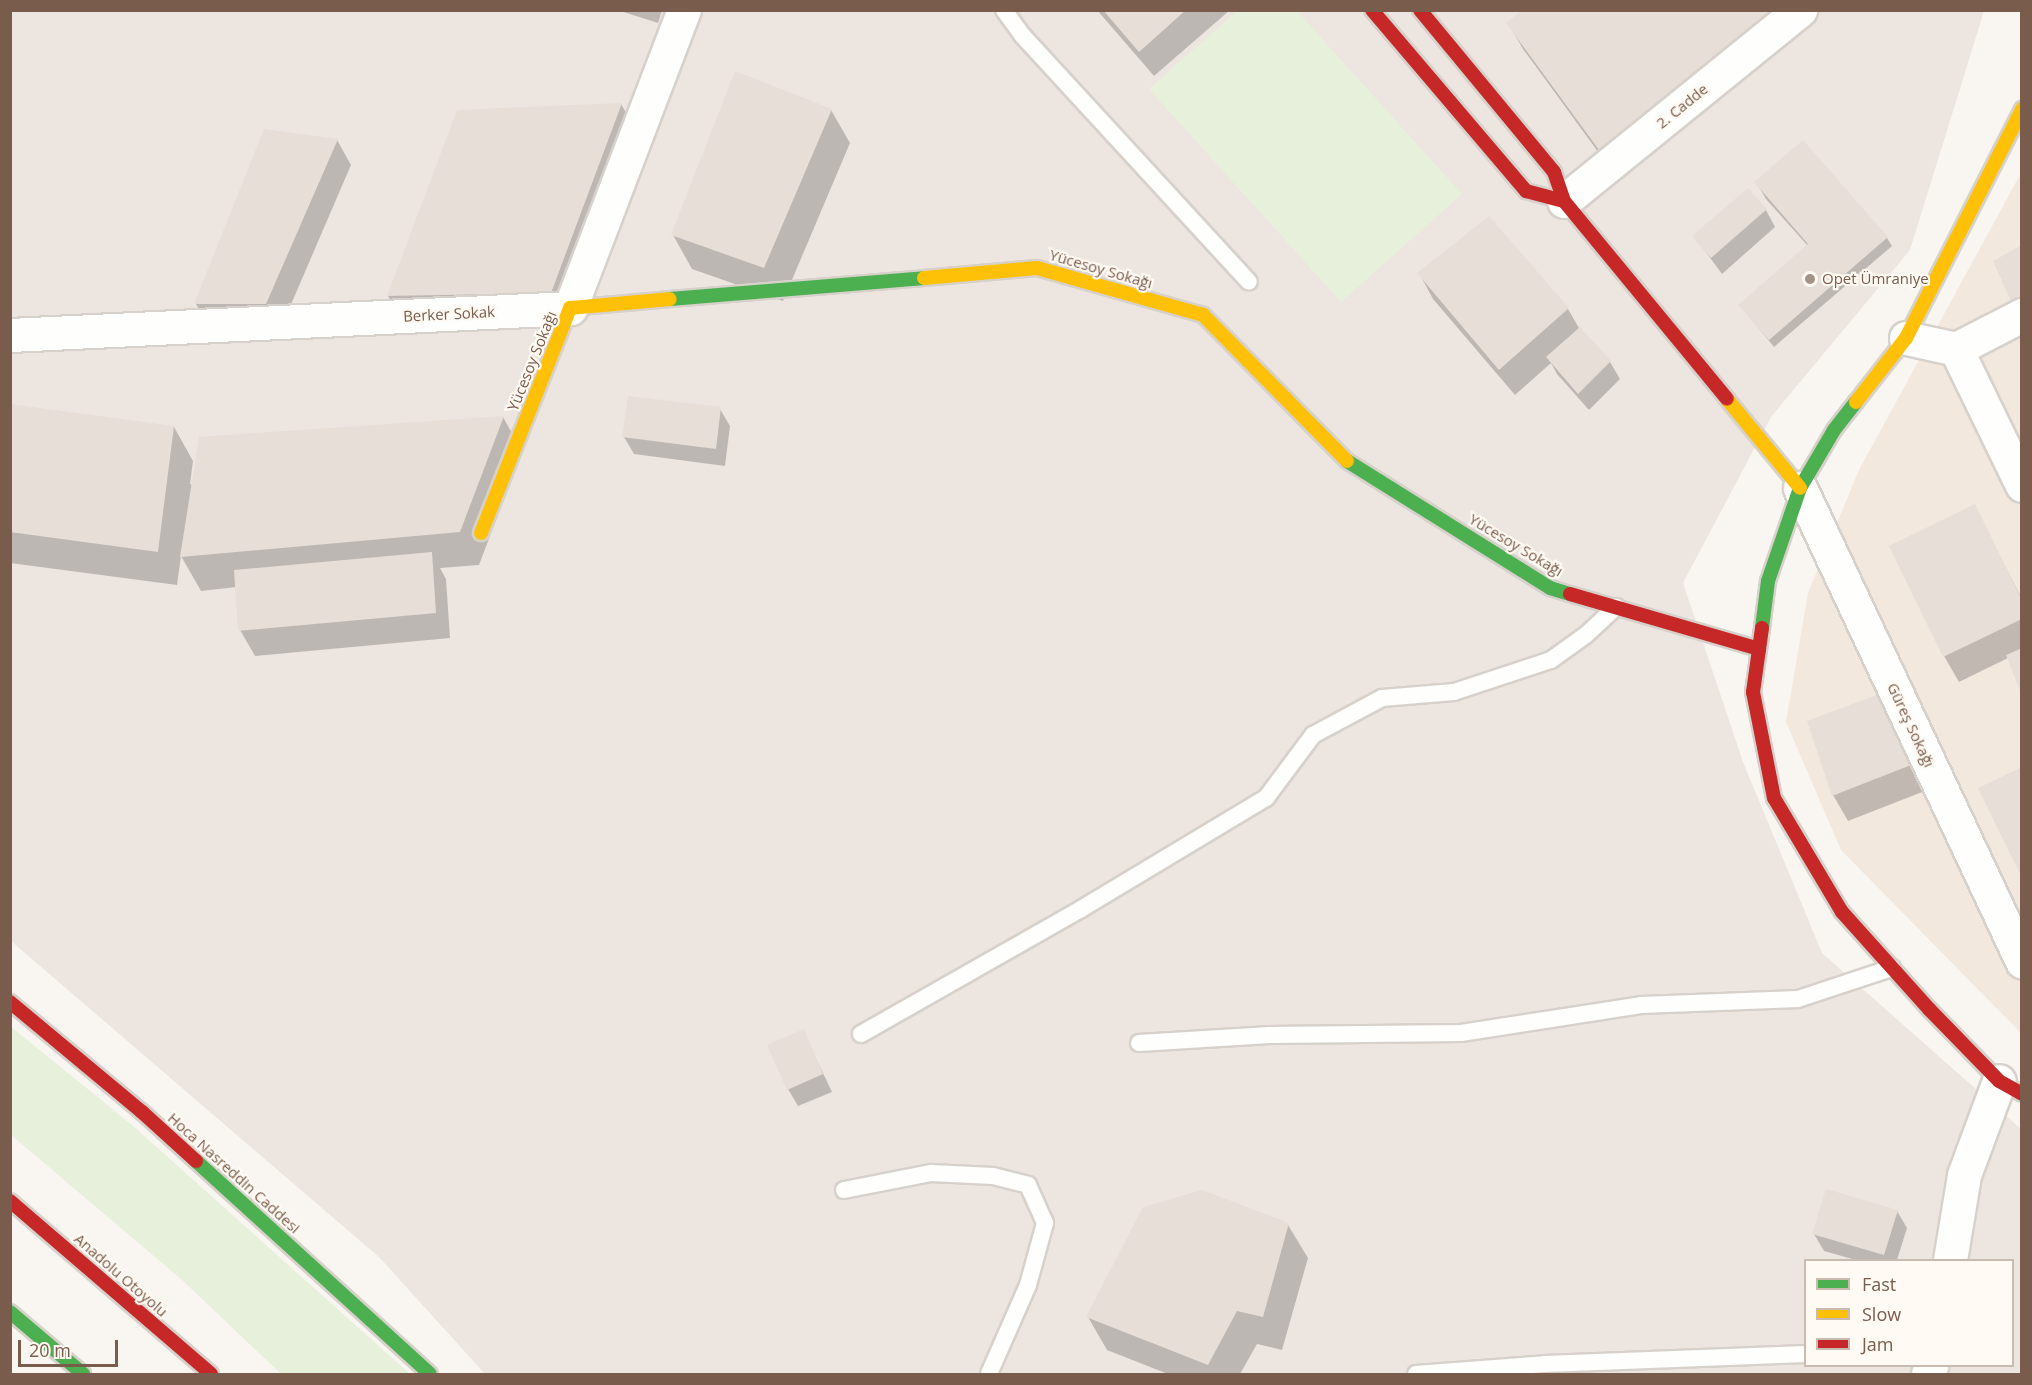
<!DOCTYPE html>
<html>
<head>
<meta charset="utf-8">
<style>
	body { margin:0 }
	#map { position:relative; width:2032px; height:1385px; overflow:hidden; background:#f9f5f0; font-family:"Open Sans",sans-serif }
	div>[style] { position:absolute }
	[style*='--x'] { left:calc(var(--x)*1px); top:calc(var(--y)*1px); width:calc(var(--w)*1px); rotate:calc(var(--a)*1deg) }
	.residential>* { inset:0; background:#f2e8de }
	.industrial>* { inset:0; background:#ede5e0 }
	.green>* { inset:0; background:#e7f0db }
	.shadow>* { inset:0; background:#0003 }
	.building>* { inset:0; background:#e6ded7 }
	.roads { filter:drop-shadow(2px 0 #d7d1cb) drop-shadow(-2px 0 #d7d1cb) drop-shadow(0 2px #d7d1cb) drop-shadow(0 -2px #d7d1cb) }
	.lane>* { height:16px; margin:-8px; padding:0 8px; transform-origin:8px; border-radius:8px; background:#fefefd }
	.street>* { height:33px; margin:-16.5px; padding:0 16.5px; transform-origin:16.5px; border-radius:16.5px; background:#fefefd }
	.fast>* { height:14px; margin:-7px; padding:0 7px; transform-origin:7px; border-radius:7px; background:#4caf50 }
	.slow>* { height:14px; margin:-7px; padding:0 7px; transform-origin:7px; border-radius:7px; background:#ffc107 }
	.jam>* { height:14px; margin:-7px; padding:0 7px; transform-origin:7px; border-radius:7px; background:#c62828 }
	.dots>* { width:16px; height:16px; translate:-50% -50%; box-sizing:border-box; border:3px solid #fffaf3; border-radius:50% }
	span { translate:-50% -50%; white-space:nowrap; text-align:center; line-height:1.15; -webkit-text-stroke:4.5px #fffaf3; paint-order:stroke }
	.street-label { font-size:15px; color:#7a5c4d }
	.poi-label { font-size:15px; color:#7a5c4d }
	.left { translate:0 -50%; text-align:left }
	.frame { position:absolute; inset:0; border:12px solid #7a5c4d; pointer-events:none }
	.legend { position:absolute; left:1804px; top:1259px; width:210px; height:108px; box-sizing:border-box; background:#fffaf3; border:2px solid #cabbb1; margin:0; padding:8px 10px; list-style:none; font-size:18px; color:#7a5c4d }
	.legend li { display:flex; align-items:center; gap:12px; height:30px }
	.legend b { width:30px; border:2px solid #cabbb1 }
	.scale { position:absolute; left:18px; top:1340px; width:100px; height:27px; box-sizing:border-box; border:3px solid #7a5c4d; border-top:0; padding-left:8px; font-size:18px; line-height:21px; white-space:nowrap; color:#7a5c4d; -webkit-text-stroke:4px #fffaf3; paint-order:stroke }
</style>
</head>
<body>
<div id="map">
	<div class="residential">
		<div style="clip-path:polygon(2021px 173px,2021px 1033px,1841px 850px,1786px 722px,1808px 593px,1859px 470px)"></div>
	</div>
	<div class="industrial">
		<div style="clip-path:polygon(evenodd,11px 11px,1984px 11px,1910px 250px,1771px 417px,1683px 583px,1743px 762px,1822px 953px,2021px 1129px,2021px 1374px,485px 1374px,380px 1258px,11px 941px,11px 11px,1806px 1260px,2012px 1260px,2012px 1366px,1806px 1366px,1806px 1260px)"></div>
	</div>
	<div class="green">
		<div style="clip-path:polygon(1238px 10px,1297px 11px,1462px 194px,1341px 302px,1149px 89px)"></div>
		<div style="clip-path:polygon(10px 1026px,132px 1125px,410px 1374px,281px 1374px,181px 1279px,11px 1135px)"></div>
	</div>
	<div class="shadow">
		<div style="clip-path:polygon(617px 10px,662px 10px,658px 23px)"></div>
		<div style="clip-path:polygon(1097px 10px,1230px 10px,1154px 76px)"></div>
		<div style="clip-path:polygon(1524px 10px,1821px 10px,1615px 175px,1523px 49px,1508px 23px)"></div>
		<div style="clip-path:polygon(621px 104px,640px 138px,570px 326px,407px 329px,388px 296px)"></div>
		<div style="clip-path:polygon(831px 110px,850px 143px,783px 301px,692px 269px,673px 235px)"></div>
		<div style="clip-path:polygon(337px 140px,351px 165px,280px 330px,210px 329px,196px 304px)"></div>
		<div style="clip-path:polygon(1756px 182px,1887px 238px,1892px 246px,1774px 347px,1740px 305px,1808px 246px,1766px 199px)"></div>
		<div style="clip-path:polygon(1766px 210px,1775px 227px,1722px 274px,1694px 236px)"></div>
		<div style="clip-path:polygon(1419px 273px,1568px 309px,1579px 328px,1610px 362px,1620px 379px,1589px 410px,1557px 374px,1551px 363px,1515px 395px,1433px 299px)"></div>
		<div style="clip-path:polygon(10px 406px,174px 427px,193px 461px,190px 484px,193px 485px,503px 417px,522px 451px,479px 565px,440px 568px,446px 579px,450px 638px,255px 656px,240px 630px,237px 587px,201px 591px,181px 556px,177px 585px,10px 563px)"></div>
		<div style="clip-path:polygon(720px 409px,730px 426px,725px 466px,634px 454px,624px 437px)"></div>
		<div style="clip-path:polygon(1974px 506px,2022px 599px,2022px 690px,2008px 658px,1959px 682px,1944px 656px)"></div>
		<div style="clip-path:polygon(1887px 693px,1930px 789px,1848px 821px,1833px 795px)"></div>
		<div style="clip-path:polygon(803px 1031px,832px 1092px,798px 1106px,788px 1089px)"></div>
		<div style="clip-path:polygon(1897px 1211px,1907px 1228px,1897px 1260px,1856px 1260px,1824px 1251px,1814px 1234px)"></div>
		<div style="clip-path:polygon(1288px 1225px,1308px 1258px,1282px 1350px,1257px 1344px,1240px 1374px,1168px 1374px,1107px 1350px,1088px 1317px)"></div>
	</div>
	<div class="building">
		<div style="clip-path:polygon(1103px 10px,1186px 10px,1139px 52px)"></div>
		<div style="clip-path:polygon(1522px 10px,1775px 10px,1599px 150px,1506px 23px)"></div>
		<div style="clip-path:polygon(735px 71px,832px 109px,764px 268px,671px 235px)"></div>
		<div style="clip-path:polygon(622px 103px,551px 293px,387px 296px,457px 110px)"></div>
		<div style="clip-path:polygon(264px 129px,338px 139px,266px 304px,194px 304px)"></div>
		<div style="clip-path:polygon(1803px 140px,1888px 237px,1769px 340px,1738px 305px,1808px 244px,1754px 182px)"></div>
		<div style="clip-path:polygon(1748px 188px,1767px 209px,1711px 258px,1692px 236px)"></div>
		<div style="clip-path:polygon(1489px 216px,1569px 308px,1499px 370px,1417px 273px)"></div>
		<div style="clip-path:polygon(2022px 245px,2022px 304px,2014px 308px,1993px 261px)"></div>
		<div style="clip-path:polygon(1580px 327px,1611px 361px,1578px 394px,1546px 357px)"></div>
		<div style="clip-path:polygon(628px 396px,721px 407px,716px 449px,622px 437px)"></div>
		<div style="clip-path:polygon(10px 404px,174px 426px,158px 552px,10px 532px)"></div>
		<div style="clip-path:polygon(504px 416px,460px 532px,180px 557px,199px 437px)"></div>
		<div style="clip-path:polygon(1975px 504px,2022px 600px,2022px 619px,1943px 657px,1889px 546px)"></div>
		<div style="clip-path:polygon(432px 552px,436px 613px,238px 631px,234px 570px)"></div>
		<div style="clip-path:polygon(2022px 648px,2022px 693px,2021px 693px,2006px 655px)"></div>
		<div style="clip-path:polygon(1888px 691px,1916px 763px,1832px 796px,1807px 721px)"></div>
		<div style="clip-path:polygon(2022px 767px,2022px 878px,1978px 788px)"></div>
		<div style="clip-path:polygon(804px 1029px,823px 1074px,787px 1090px,767px 1045px)"></div>
		<div style="clip-path:polygon(1826px 1189px,1898px 1210px,1884px 1255px,1812px 1234px)"></div>
		<div style="clip-path:polygon(1202px 1190px,1289px 1223px,1263px 1317px,1237px 1311px,1208px 1365px,1086px 1317px,1143px 1207px)"></div>
	</div>
	<div class="roads">
		<div class="lane">
			<div style="--x:1004;--y:10;--w:31;--a:54"></div>
			<div style="--x:1022;--y:35;--w:335;--a:47.4"></div>
			<div style="--x:861;--y:1034;--w:253;--a:-29.6"></div>
			<div style="--x:1081;--y:909;--w:216;--a:-31"></div>
			<div style="--x:1266;--y:798;--w:79;--a:-53.3"></div>
			<div style="--x:1313;--y:735;--w:78;--a:-28.2"></div>
			<div style="--x:1382;--y:698;--w:72;--a:-4.8"></div>
			<div style="--x:1454;--y:692;--w:102;--a:-18.3"></div>
			<div style="--x:1551;--y:660;--w:44;--a:-35.8"></div>
			<div style="--x:1587;--y:634;--w:40;--a:-43"></div>
			<div style="--x:1139;--y:1043;--w:131;--a:-3.5"></div>
			<div style="--x:1270;--y:1035;--w:191;--a:-0.6"></div>
			<div style="--x:1461;--y:1033;--w:182;--a:-8.8"></div>
			<div style="--x:1641;--y:1005;--w:157;--a:-2.2"></div>
			<div style="--x:1798;--y:999;--w:99;--a:-18.3"></div>
			<div style="--x:844;--y:1190;--w:89;--a:-11.1"></div>
			<div style="--x:931;--y:1173;--w:62;--a:2.8"></div>
			<div style="--x:993;--y:1176;--w:36;--a:14"></div>
			<div style="--x:1028;--y:1185;--w:42;--a:65.9"></div>
			<div style="--x:1045;--y:1223;--w:64;--a:105.3"></div>
			<div style="--x:1028;--y:1285;--w:97;--a:113.7"></div>
			<div style="--x:1416;--y:1374;--w:129;--a:-4.4"></div>
			<div style="--x:1545;--y:1364;--w:261;--a:-2.2"></div>
		</div>
		<div class="street">
			<div style="--x:1564;--y:201;--w:304;--a:-39"></div>
			<div style="--x:10;--y:335;--w:561;--a:-2.76"></div>
			<div style="--x:570;--y:308;--w:319;--a:-69.1"></div>
			<div style="--x:1906;--y:338;--w:51;--a:12.4"></div>
			<div style="--x:1956;--y:349;--w:74;--a:-27.3"></div>
			<div style="--x:1956;--y:349;--w:151;--a:64.1"></div>
			<div style="--x:1800;--y:488;--w:523;--a:64.86"></div>
			<div style="--x:1950;--y:1260;--w:86;--a:-80.6"></div>
			<div style="--x:1964;--y:1175;--w:100;--a:-69.6"></div>
			<div style="--x:1928;--y:1374;--w:9;--a:-69"></div>
		</div>
		<div class="fast">
			<div style="--x:670;--y:299;--w:255;--a:-4.7"></div>
			<div style="--x:1347;--y:461;--w:239;--a:32"></div>
			<div style="--x:1550;--y:588;--w:21;--a:17"></div>
			<div style="--x:1762;--y:628;--w:47;--a:-82.7"></div>
			<div style="--x:1768;--y:581;--w:98;--a:-71"></div>
			<div style="--x:1800;--y:488;--w:67;--a:-59.6"></div>
			<div style="--x:1834;--y:430;--w:36;--a:-52"></div>
			<div style="--x:196;--y:1161;--w:316;--a:42.3"></div>
			<div style="--x:10;--y:1312;--w:96;--a:40.3"></div>
		</div>
		<div class="slow">
			<div style="--x:924;--y:278;--w:113;--a:-5.1"></div>
			<div style="--x:1037;--y:268;--w:173;--a:15.8"></div>
			<div style="--x:1203;--y:315;--w:205;--a:45.4"></div>
			<div style="--x:1727;--y:399;--w:115;--a:50.6"></div>
			<div style="--x:1856;--y:402;--w:81;--a:-52"></div>
			<div style="--x:1906;--y:338;--w:257;--a:-63.1"></div>
			<div style="--x:481;--y:533;--w:242;--a:-68.4"></div>
			<div style="--x:570;--y:308;--w:100;--a:-5.1"></div>
		</div>
		<div class="jam">
			<div style="--x:1372;--y:10;--w:238;--a:49.6"></div>
			<div style="--x:1526;--y:191;--w:39;--a:15"></div>
			<div style="--x:1420;--y:10;--w:210;--a:50.4"></div>
			<div style="--x:1554;--y:172;--w:31;--a:71"></div>
			<div style="--x:1564;--y:201;--w:256;--a:50.5"></div>
			<div style="--x:1570;--y:594;--w:197;--a:16.2"></div>
			<div style="--x:1762;--y:628;--w:65;--a:98"></div>
			<div style="--x:1753;--y:692;--w:108;--a:78.8"></div>
			<div style="--x:1774;--y:798;--w:133;--a:59.2"></div>
			<div style="--x:1842;--y:912;--w:130;--a:48.1"></div>
			<div style="--x:1929;--y:1009;--w:100;--a:45.8"></div>
			<div style="--x:1999;--y:1081;--w:26;--a:29"></div>
			<div style="--x:10;--y:1002;--w:172;--a:39.8"></div>
			<div style="--x:142;--y:1112;--w:73;--a:42.2"></div>
			<div style="--x:10;--y:1201;--w:265;--a:40.7"></div>
		</div>
	</div>
	<div class="dots">
		<div style="left:1810px;top:279px;background:#a69286"></div>
	</div>
	<div class="street-label">
		<span style="left:1682px;top:106px;rotate:-39deg">2. Cadde</span>
		<span style="left:1101px;top:269px;rotate:16deg">Yücesoy Sokağı</span>
		<span style="left:449px;top:314px;rotate:-3deg">Berker Sokak</span>
		<span style="left:532px;top:361px;rotate:-68deg">Yücesoy Sokağı</span>
		<span style="left:1516px;top:545px;rotate:31deg">Yücesoy Sokağı</span>
		<span style="left:1911px;top:725px;rotate:65deg">Güreş Sokağı</span>
		<span style="left:234px;top:1173px;rotate:42deg">Hoca Nasreddin Caddesi</span>
		<span style="left:121px;top:1275px;rotate:41deg">Anadolu Otoyolu</span>
	</div>
	<div class="poi-label">
		<span class="left" style="left:1822px;top:279px">Opet Ümraniye</span>
	</div>
	<div class="frame"></div>
	<ul class="legend">
	<li><b style="height:8px;background:#4caf50"></b>Fast</li>
	<li><b style="height:8px;background:#ffc107"></b>Slow</li>
	<li><b style="height:8px;background:#c62828"></b>Jam</li>
	</ul>
	<div class="scale">20 m</div>
</div>
</body>
</html>
